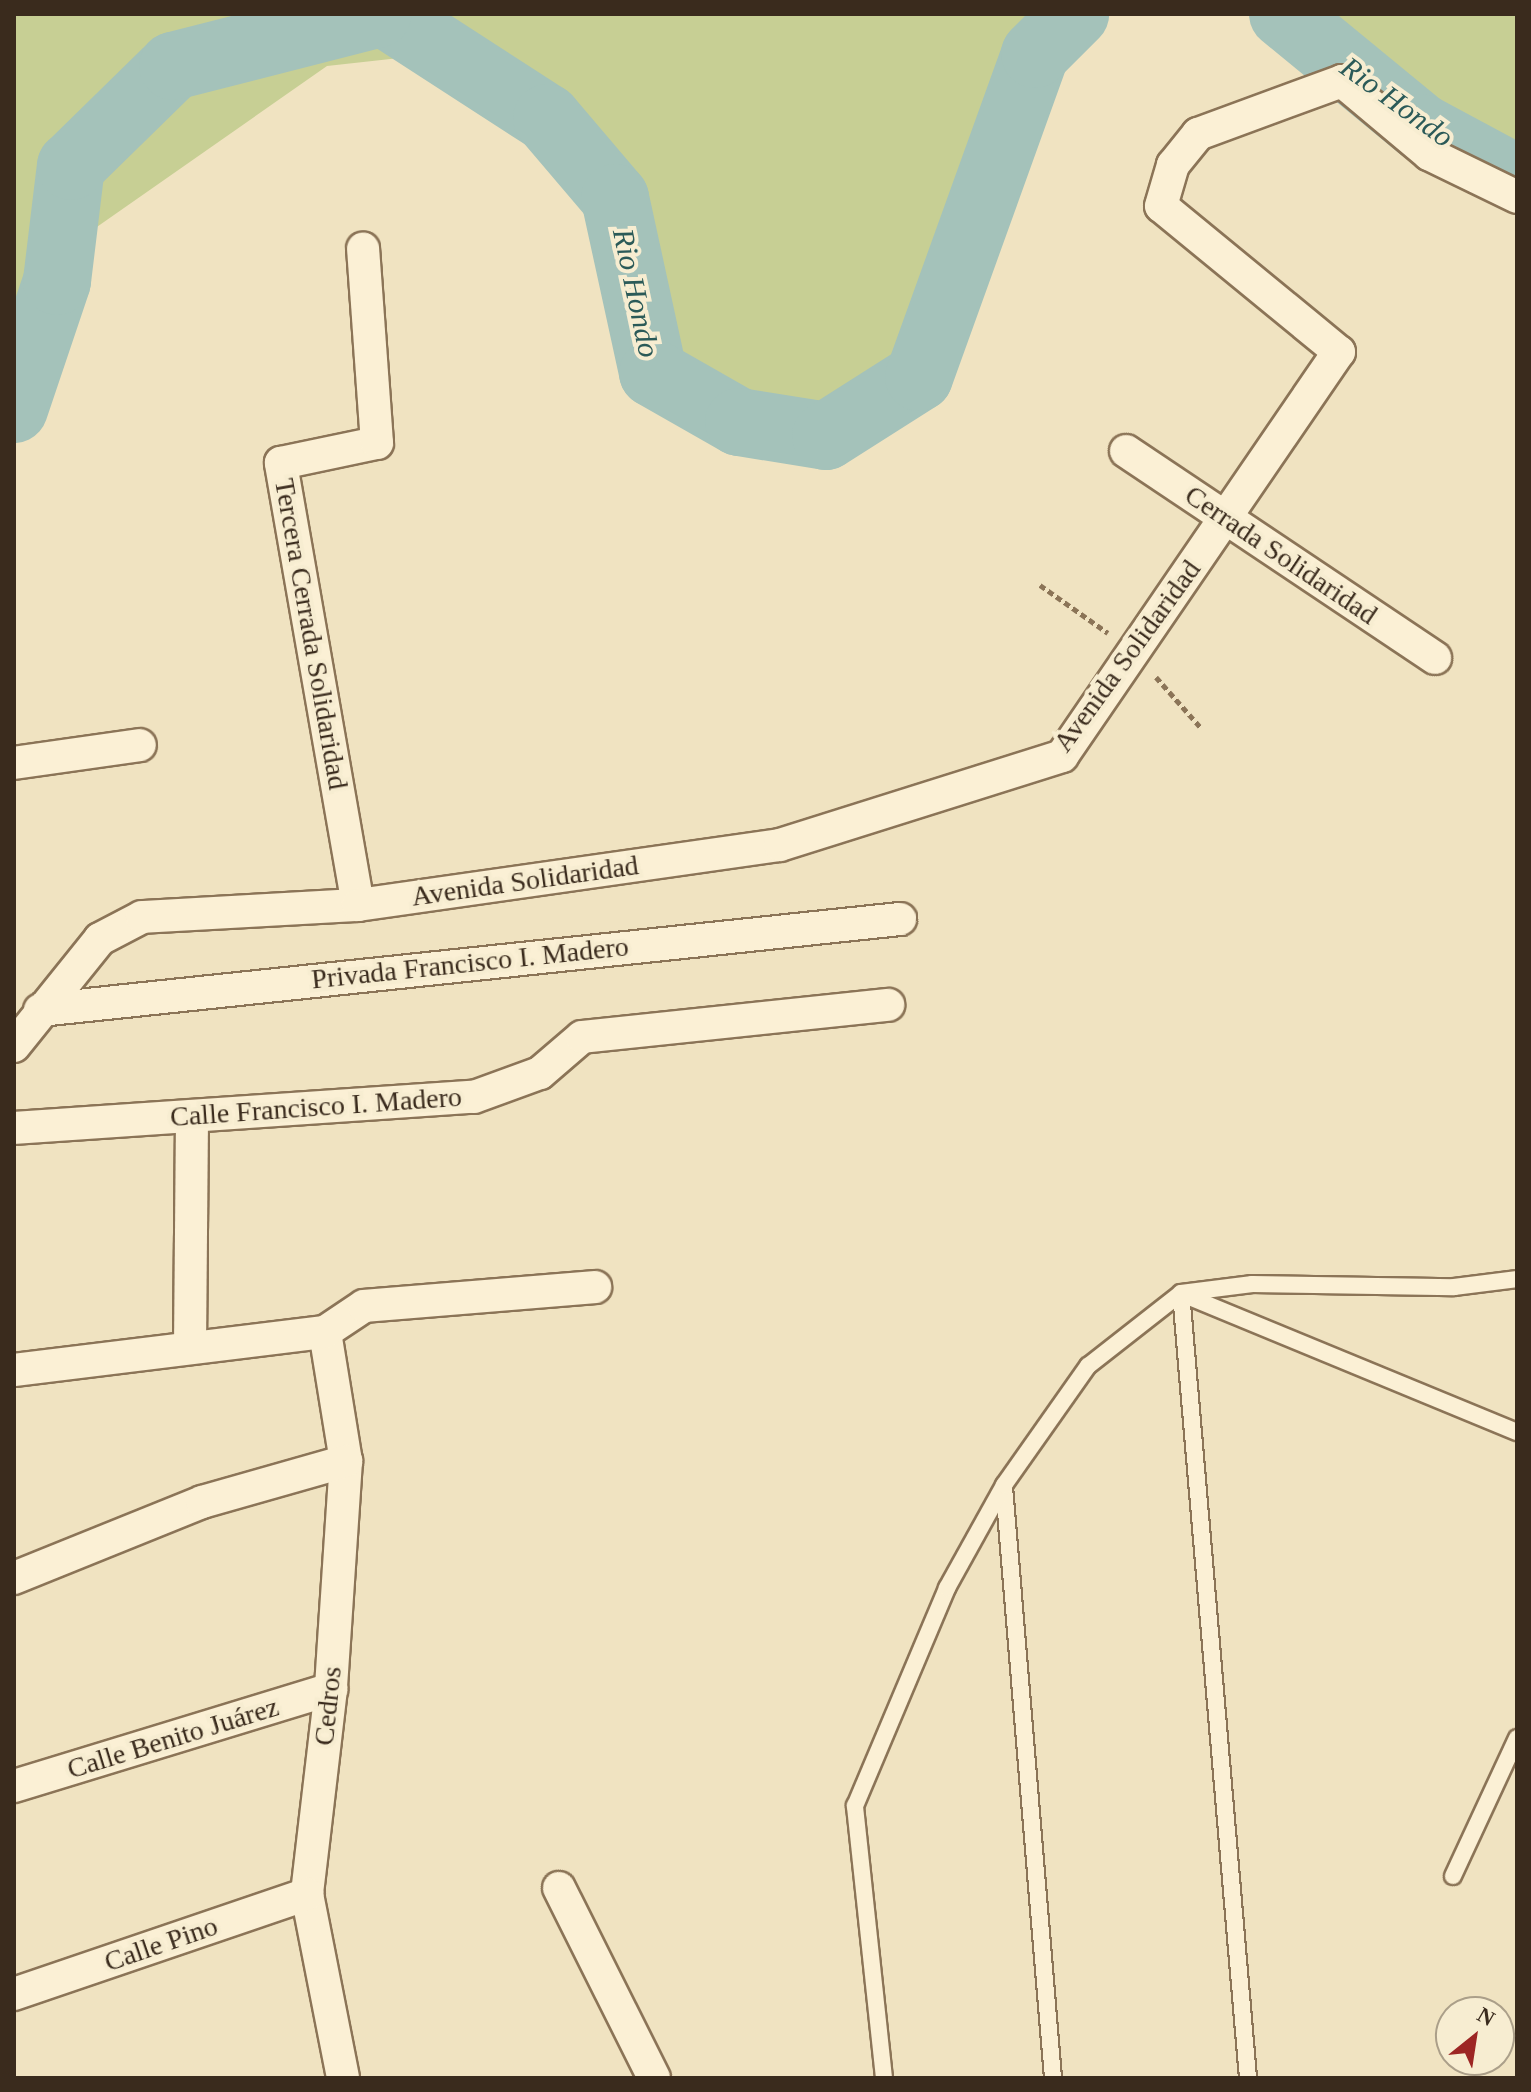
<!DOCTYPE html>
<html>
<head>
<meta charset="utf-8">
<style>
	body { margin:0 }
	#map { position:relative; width:1531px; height:2092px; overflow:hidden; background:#f0e3c1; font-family:"Times New Roman",serif }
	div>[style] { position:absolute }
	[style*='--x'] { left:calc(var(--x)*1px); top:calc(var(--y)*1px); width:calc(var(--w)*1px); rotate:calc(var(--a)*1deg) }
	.green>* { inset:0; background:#c7cf94 }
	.river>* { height:68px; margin:-34px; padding:0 34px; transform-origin:34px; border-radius:34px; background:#a4c2ba }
	.path>* { height:5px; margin-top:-2.5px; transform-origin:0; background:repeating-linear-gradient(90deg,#8b7457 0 6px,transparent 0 10px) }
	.roads { filter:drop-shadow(2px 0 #8b7457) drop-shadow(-2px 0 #8b7457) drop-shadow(0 2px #8b7457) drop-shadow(0 -2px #8b7457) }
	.lane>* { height:16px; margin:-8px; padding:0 8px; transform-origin:8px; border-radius:8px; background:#fbf0d5 }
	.street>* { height:32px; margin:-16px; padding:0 16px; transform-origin:16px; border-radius:16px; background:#fbf0d5 }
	span { translate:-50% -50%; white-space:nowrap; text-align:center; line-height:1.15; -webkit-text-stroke:8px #f7edd1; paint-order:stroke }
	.street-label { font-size:28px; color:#3a2b1d }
	.water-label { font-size:30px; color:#2b5a58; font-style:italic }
	.frame { position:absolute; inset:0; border:16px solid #3a2b1d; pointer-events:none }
	.north { position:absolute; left:1435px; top:1996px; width:80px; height:80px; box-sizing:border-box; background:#f7edd1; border:2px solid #ab9f89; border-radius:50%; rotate:30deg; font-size:22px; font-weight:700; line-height:32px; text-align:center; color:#3a2b1d }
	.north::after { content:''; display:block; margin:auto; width:28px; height:36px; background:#9d2624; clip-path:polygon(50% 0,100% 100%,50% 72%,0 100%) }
</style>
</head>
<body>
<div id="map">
	<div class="green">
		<div style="clip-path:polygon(14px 14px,1046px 14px,1017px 43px,901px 363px,822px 413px,747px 401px,672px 358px,635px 187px,562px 102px,490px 48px,327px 66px,41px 266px,14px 314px)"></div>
		<div style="clip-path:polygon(1318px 14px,1517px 14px,1517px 154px,1434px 109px)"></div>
	</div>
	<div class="river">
		<div style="--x:386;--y:14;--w:192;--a:32.9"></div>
		<div style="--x:547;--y:118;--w:105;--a:49.6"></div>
		<div style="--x:615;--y:198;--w:179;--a:77.7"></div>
		<div style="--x:653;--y:373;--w:99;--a:29.7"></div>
		<div style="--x:739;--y:422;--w:88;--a:9.1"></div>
		<div style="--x:826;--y:436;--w:110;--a:-32.4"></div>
		<div style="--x:919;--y:377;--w:343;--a:-70.2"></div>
		<div style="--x:1035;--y:54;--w:57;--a:-45"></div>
		<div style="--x:1283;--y:14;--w:180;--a:39.4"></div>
		<div style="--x:1422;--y:128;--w:108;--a:28.2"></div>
		<div style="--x:14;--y:409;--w:135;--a:-71.4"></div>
		<div style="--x:57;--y:281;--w:116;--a:-83.1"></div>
		<div style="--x:71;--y:166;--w:143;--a:-44.4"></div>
		<div style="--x:173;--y:66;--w:211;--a:-14.3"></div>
	</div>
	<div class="path">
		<div style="--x:1040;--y:585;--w:83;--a:35.2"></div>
		<div style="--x:1156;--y:677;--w:69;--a:48.5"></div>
	</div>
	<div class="roads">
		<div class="lane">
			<div style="--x:1181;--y:1293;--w:788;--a:85.12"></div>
			<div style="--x:1182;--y:1294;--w:362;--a:22.4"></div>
			<div style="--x:1004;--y:1487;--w:593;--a:85.26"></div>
			<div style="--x:1453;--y:1876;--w:152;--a:-65.1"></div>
			<div style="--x:884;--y:2078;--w:274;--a:-96.1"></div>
			<div style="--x:855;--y:1806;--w:237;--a:-67.1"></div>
			<div style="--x:947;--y:1588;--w:118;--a:-61"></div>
			<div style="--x:1004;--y:1485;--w:146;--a:-54.8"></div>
			<div style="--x:1088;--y:1366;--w:118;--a:-38.1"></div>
			<div style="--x:1181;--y:1293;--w:72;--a:-7.2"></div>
			<div style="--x:1252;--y:1284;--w:202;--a:0.9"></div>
			<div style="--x:1454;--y:1287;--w:64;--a:-7.2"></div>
		</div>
		<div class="street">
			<div style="--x:1126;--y:451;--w:372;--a:33.8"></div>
			<div style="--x:14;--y:763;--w:127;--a:-8.1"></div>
			<div style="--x:358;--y:905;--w:449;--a:-99.9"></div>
			<div style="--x:281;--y:463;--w:98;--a:-11.8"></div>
			<div style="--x:377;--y:443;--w:195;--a:-94.1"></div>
			<div style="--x:40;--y:1010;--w:865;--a:-6.04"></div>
			<div style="--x:14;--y:1046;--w:137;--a:-51.2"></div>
			<div style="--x:100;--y:939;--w:47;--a:-27.6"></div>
			<div style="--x:142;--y:917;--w:216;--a:-3.2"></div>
			<div style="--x:358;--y:905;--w:426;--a:-8.1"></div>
			<div style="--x:780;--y:845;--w:296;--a:-17.5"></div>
			<div style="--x:1062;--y:756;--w:490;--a:-55.6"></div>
			<div style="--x:1339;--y:352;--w:230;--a:-140.6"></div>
			<div style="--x:1161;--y:206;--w:43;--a:-73.7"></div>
			<div style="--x:1173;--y:165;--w:40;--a:-51"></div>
			<div style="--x:1198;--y:134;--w:153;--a:-20.2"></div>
			<div style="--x:1342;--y:81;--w:114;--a:40"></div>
			<div style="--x:1429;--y:154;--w:98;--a:26"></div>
			<div style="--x:14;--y:1128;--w:461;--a:-3.9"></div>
			<div style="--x:474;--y:1097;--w:70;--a:-20"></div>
			<div style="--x:540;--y:1073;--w:55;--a:-40.6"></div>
			<div style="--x:582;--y:1037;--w:308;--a:-6"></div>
			<div style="--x:325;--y:1332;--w:131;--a:80.8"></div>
			<div style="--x:346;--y:1461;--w:228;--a:93.8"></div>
			<div style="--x:331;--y:1689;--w:206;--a:96.7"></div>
			<div style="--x:307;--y:1894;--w:187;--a:78.9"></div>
			<div style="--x:190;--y:1347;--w:231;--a:-89.5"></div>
			<div style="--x:14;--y:1370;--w:313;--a:-7"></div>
			<div style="--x:325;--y:1332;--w:47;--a:-33.7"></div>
			<div style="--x:364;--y:1306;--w:232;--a:-4.7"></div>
			<div style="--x:14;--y:1578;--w:203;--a:-22"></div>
			<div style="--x:202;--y:1502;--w:150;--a:-15.9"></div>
			<div style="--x:14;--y:1786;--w:332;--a:-17"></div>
			<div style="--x:559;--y:1888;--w:212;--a:63.4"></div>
			<div style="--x:14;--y:1994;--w:310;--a:-18.8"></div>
		</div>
	</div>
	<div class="street-label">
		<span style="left:1281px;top:555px;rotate:34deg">Cerrada Solidaridad</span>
		<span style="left:311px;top:634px;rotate:80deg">Tercera Cerrada Solidaridad</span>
		<span style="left:1127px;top:656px;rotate:-54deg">Avenida Solidaridad</span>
		<span style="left:525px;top:881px;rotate:-8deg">Avenida Solidaridad</span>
		<span style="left:470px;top:963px;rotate:-6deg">Privada Francisco I. Madero</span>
		<span style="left:316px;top:1107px;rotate:-4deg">Calle Francisco I. Madero</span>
		<span style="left:328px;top:1706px;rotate:-84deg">Cedros</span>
		<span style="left:173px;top:1738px;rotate:-17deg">Calle Benito Juárez</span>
		<span style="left:161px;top:1944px;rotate:-19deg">Calle Pino</span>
	</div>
	<div class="water-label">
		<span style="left:1397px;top:102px;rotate:36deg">Rio Hondo</span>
		<span style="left:636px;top:293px;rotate:78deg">Rio Hondo</span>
	</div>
	<div class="frame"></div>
	<div class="north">N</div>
</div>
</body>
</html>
